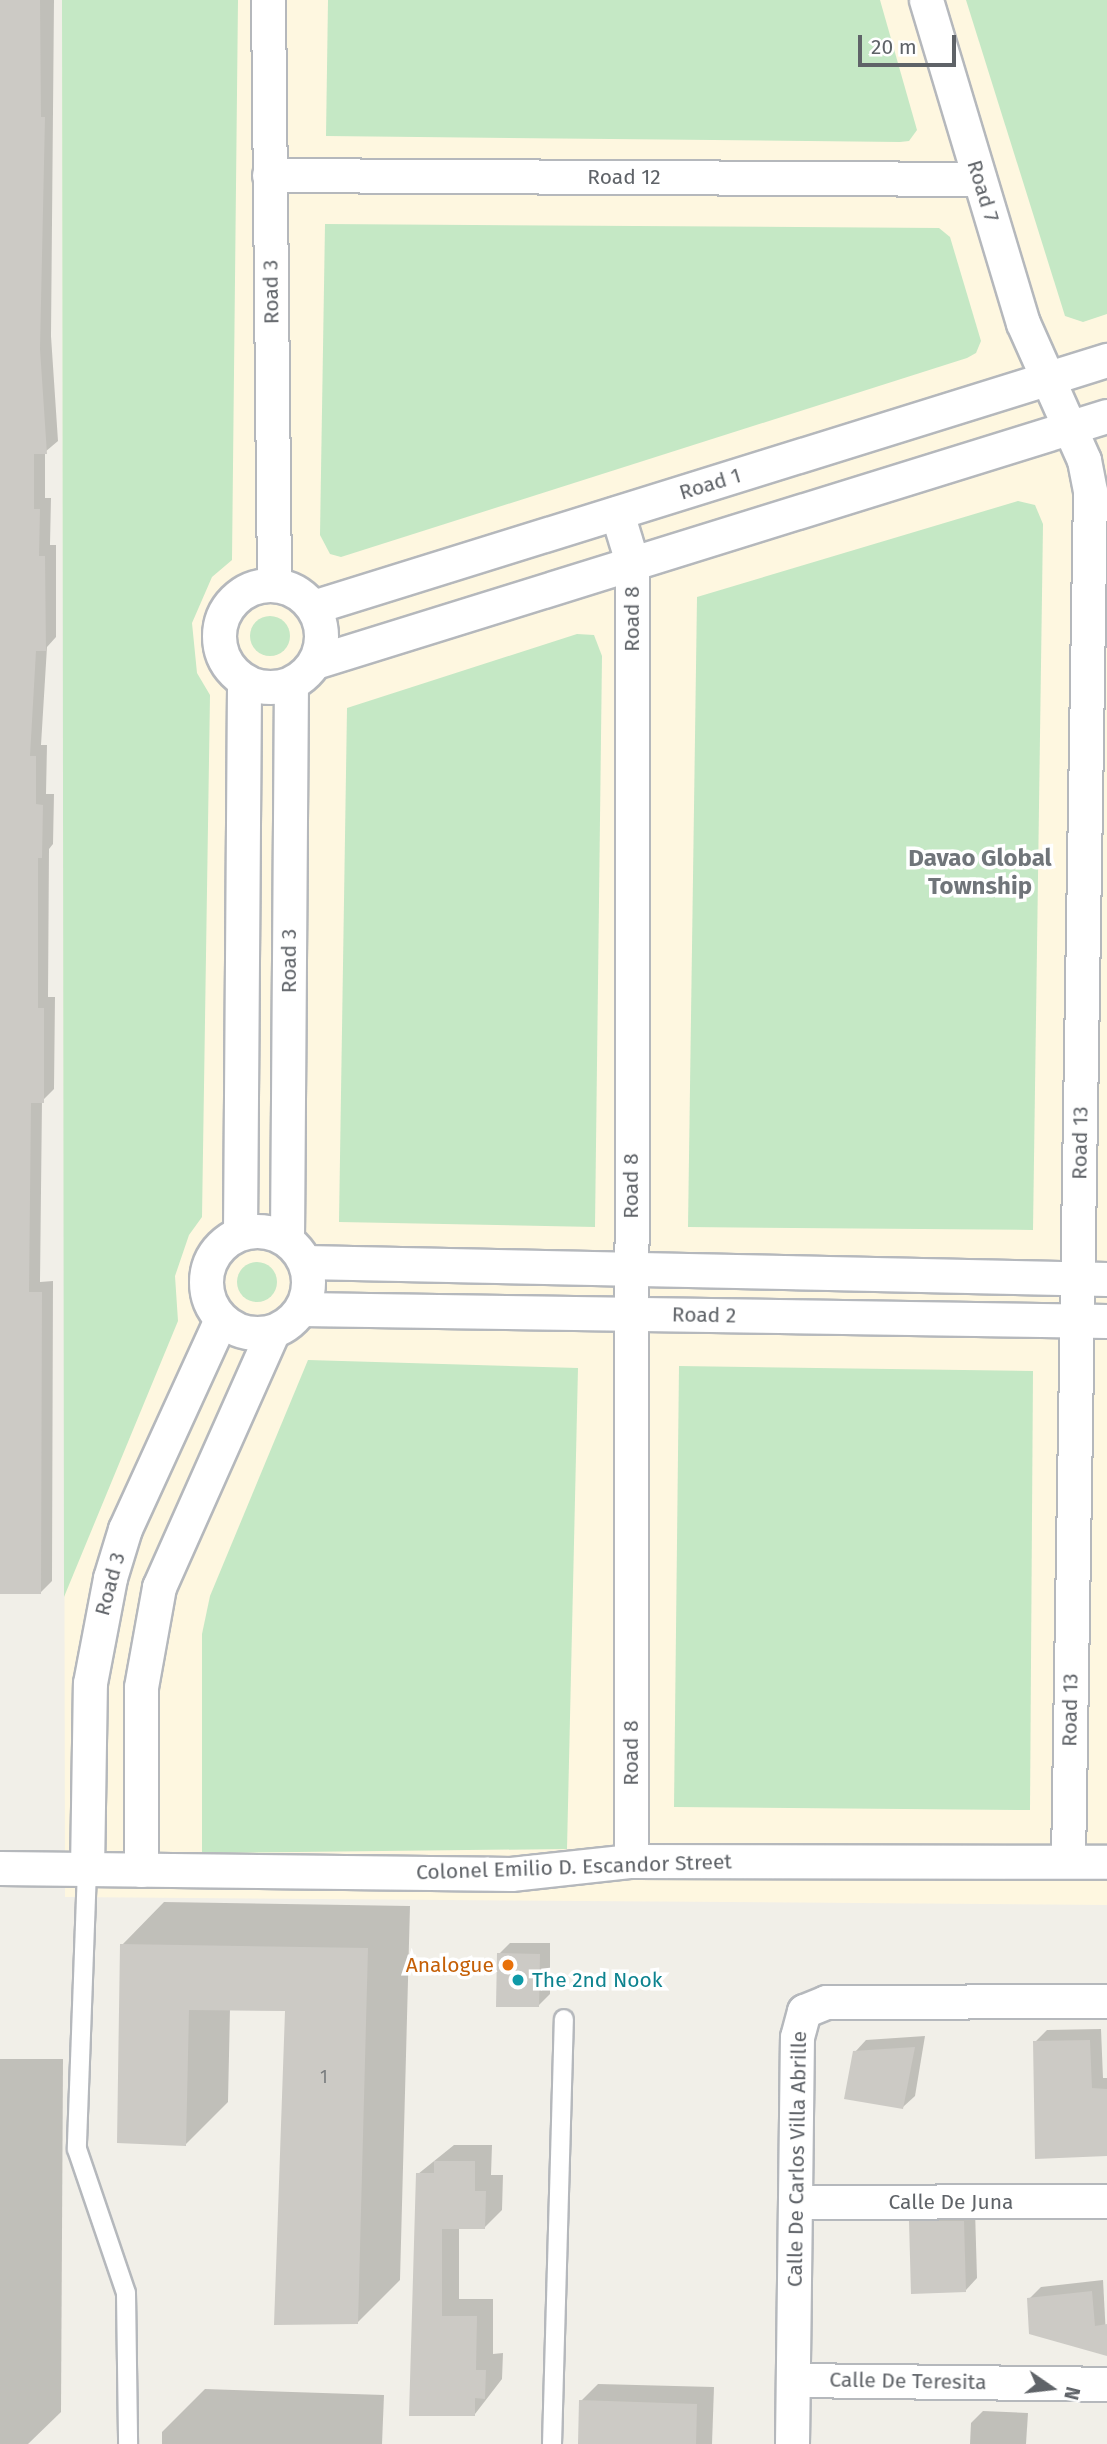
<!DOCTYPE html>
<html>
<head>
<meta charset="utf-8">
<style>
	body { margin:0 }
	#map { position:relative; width:1107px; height:2444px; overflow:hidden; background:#f1efe8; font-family:"Fira Sans",sans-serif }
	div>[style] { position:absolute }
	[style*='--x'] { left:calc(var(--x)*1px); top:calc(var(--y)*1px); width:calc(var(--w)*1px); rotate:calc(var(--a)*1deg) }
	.commercial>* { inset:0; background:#fef7e0 }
	.green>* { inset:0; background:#c5e8c5 }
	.round { border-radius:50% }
	.shadow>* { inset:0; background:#0003 }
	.building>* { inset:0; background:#cccac5 }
	.roads { filter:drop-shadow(2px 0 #b5b8bc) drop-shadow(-2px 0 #b5b8bc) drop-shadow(0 2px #b5b8bc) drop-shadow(0 -2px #b5b8bc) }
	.service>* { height:18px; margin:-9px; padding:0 9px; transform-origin:9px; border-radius:9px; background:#fff }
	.minor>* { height:33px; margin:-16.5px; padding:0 16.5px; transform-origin:16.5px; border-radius:16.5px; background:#fff }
	.minor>.ring { margin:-16.5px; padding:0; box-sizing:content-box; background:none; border:33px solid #fff; border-radius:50% }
	.dots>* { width:19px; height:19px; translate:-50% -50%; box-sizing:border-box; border:4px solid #fff; border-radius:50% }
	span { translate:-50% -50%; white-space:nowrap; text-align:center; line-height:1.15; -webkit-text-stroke:7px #fff; paint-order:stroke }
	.number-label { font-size:18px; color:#7a7d7f }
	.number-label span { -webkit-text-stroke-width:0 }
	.street-label { font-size:21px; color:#5f6368 }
	.food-label { font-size:21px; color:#c56008 }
	.right { translate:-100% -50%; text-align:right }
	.culture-label { font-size:21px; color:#0d838f }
	.left { translate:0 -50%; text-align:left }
	.quarter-label { font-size:24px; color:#70757a; font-weight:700 }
	.north { position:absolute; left:1016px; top:2353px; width:70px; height:70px; -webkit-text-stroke:5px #fff; paint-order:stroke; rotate:104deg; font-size:19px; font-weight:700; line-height:28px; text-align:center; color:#5f6368 }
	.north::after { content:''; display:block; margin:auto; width:24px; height:32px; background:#5f6368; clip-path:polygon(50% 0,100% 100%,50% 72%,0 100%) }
	.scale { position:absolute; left:858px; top:35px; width:98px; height:32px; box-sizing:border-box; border:4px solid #5f6368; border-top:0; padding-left:9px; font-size:21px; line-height:24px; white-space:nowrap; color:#5f6368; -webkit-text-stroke:5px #fff; paint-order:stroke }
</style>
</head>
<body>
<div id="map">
	<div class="commercial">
		<div style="clip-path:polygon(62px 0,1107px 0,1107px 1905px,65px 1897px)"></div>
	</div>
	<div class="green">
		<div style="clip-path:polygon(62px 0,238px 0,232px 560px,212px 577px,192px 623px,197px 673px,210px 695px,202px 1217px,189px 1235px,175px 1276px,178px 1321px,64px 1597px)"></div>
		<div style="clip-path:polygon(328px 0,880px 0,917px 130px,909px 141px,900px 142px,326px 136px)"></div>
		<div style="clip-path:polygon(966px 0,1107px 0,1107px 314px,1083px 322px,1065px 316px)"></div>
		<div style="clip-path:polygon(325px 224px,939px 228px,950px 237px,981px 341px,976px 353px,967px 358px,341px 557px,330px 554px,320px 535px)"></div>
		<div style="clip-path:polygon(1018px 501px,1035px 505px,1043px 524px,1033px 1230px,688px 1227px,697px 597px)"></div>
		<div class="round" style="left:250px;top:616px;width:40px;height:40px"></div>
		<div style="clip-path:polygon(577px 634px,594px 635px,602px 656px,595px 1227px,339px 1222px,347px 708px)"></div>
		<div class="round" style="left:237px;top:1262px;width:40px;height:40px"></div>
		<div style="clip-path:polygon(308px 1360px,578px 1368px,567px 1849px,202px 1853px,202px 1634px,210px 1596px)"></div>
		<div style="clip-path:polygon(679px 1366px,1033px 1371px,1030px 1810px,674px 1807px)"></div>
	</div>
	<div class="shadow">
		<div style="clip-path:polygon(0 0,54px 0,51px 336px,58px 441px,45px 452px,45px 498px,51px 498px,50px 545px,56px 545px,56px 637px,47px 647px,41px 745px,47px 745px,46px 794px,54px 794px,53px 844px,49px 849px,48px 997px,55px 997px,54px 1089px,42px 1101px,40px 1282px,53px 1281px,52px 1581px,41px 1592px,0 1591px)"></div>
		<div style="clip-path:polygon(164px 1902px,410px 1906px,400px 2280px,357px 2323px,287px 2010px,230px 2009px,228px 2102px,186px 2144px,122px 1945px)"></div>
		<div style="clip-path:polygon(510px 1943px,550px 1943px,550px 1994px,538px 2006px,499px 1954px)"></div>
		<div style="clip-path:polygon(1101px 2029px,1103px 2078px,1107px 2078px,1107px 2153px,1035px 2042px,1047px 2030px)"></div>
		<div style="clip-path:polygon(925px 2036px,915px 2096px,903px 2107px,855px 2052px,866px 2040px)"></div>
		<div style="clip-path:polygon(0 2059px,63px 2059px,61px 2412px,28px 2444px,0 2444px)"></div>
		<div style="clip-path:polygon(454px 2145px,492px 2145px,491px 2175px,503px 2175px,502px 2210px,485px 2227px,459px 2227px,459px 2299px,493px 2299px,493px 2354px,503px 2353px,502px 2379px,475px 2414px,411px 2414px,418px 2174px)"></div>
		<div style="clip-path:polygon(922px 2210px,975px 2210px,977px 2278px,966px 2290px,911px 2222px)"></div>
		<div style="clip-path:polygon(1103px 2280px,1107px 2354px,1029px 2299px,1041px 2287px)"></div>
		<div style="clip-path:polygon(598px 2384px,714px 2387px,712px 2444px,597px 2444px,581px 2401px)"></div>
		<div style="clip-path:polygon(205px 2389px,384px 2395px,382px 2444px,162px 2444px,162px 2432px)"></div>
		<div style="clip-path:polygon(983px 2411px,1028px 2413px,1026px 2444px,970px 2444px,971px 2423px)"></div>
	</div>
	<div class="building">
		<div style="clip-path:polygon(0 0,40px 0,41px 117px,45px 117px,40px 349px,47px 454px,34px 454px,34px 509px,40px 509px,39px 556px,45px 556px,46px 651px,36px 651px,30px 756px,36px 756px,36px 804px,43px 805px,42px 858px,38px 858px,38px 1008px,44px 1008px,44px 1103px,31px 1103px,29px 1292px,42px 1292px,41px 1594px,0 1594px)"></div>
		<div style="clip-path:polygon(120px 1944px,368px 1948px,358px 2324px,274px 2325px,285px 2011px,189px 2010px,186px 2146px,117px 2143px)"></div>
		<div style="clip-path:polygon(497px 1953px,540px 1954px,539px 2007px,496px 2007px)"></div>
		<div style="clip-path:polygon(1090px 2040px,1092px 2088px,1107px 2089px,1107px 2156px,1035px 2159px,1033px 2041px)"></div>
		<div style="clip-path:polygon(915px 2047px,903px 2109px,844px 2099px,853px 2051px)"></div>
		<div style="clip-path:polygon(434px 2161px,475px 2161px,475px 2191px,486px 2191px,485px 2229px,442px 2229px,442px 2316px,477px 2316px,476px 2370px,486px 2370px,485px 2399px,475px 2398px,475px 2416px,409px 2416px,416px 2173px,434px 2173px)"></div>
		<div style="clip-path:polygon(909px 2221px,964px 2221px,966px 2292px,911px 2294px)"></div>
		<div style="clip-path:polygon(1092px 2291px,1095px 2326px,1107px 2324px,1107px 2356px,1029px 2334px,1027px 2298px)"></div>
		<div style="clip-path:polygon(579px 2400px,697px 2404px,696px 2444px,578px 2444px)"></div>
	</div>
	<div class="roads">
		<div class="service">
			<div style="--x:87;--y:1870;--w:279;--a:92.1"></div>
			<div style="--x:77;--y:2149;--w:152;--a:71.2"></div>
			<div style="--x:126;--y:2293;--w:151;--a:89.2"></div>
			<div style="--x:552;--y:2444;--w:425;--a:-88.4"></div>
		</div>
		<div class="minor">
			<div style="--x:268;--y:0;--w:585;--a:89.41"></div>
			<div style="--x:926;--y:0;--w:337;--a:73.3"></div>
			<div style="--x:1023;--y:323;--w:150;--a:66"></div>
			<div style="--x:1084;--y:460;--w:32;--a:79"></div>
			<div style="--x:1090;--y:491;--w:1370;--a:90.92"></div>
			<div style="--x:269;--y:175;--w:710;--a:0.32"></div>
			<div style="--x:617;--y:513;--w:51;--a:73"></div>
			<div style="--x:632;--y:562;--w:1299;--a:90.04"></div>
			<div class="ring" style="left:219px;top:585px;width:69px;height:69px"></div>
			<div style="--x:313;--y:607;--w:832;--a:-17.28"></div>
			<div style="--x:315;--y:662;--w:829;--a:-17.26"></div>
			<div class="ring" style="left:206px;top:1231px;width:69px;height:69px"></div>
			<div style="--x:240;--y:1233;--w:552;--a:-89.58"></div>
			<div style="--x:287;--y:1239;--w:555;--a:-89.59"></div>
			<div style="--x:305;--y:1262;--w:802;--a:1.21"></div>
			<div style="--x:301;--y:1309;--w:806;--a:0.85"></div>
			<div style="--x:0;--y:1868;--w:511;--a:0.67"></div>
			<div style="--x:511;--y:1874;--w:121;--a:-6.2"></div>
			<div style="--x:631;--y:1861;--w:476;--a:0.1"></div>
			<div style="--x:87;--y:1870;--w:187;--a:-89.1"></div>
			<div style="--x:90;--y:1683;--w:107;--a:-79.2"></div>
			<div style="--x:110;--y:1578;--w:51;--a:-73"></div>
			<div style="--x:125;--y:1529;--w:231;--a:-65.4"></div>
			<div style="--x:141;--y:1870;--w:183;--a:-90"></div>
			<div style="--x:141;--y:1687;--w:102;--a:-79.8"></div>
			<div style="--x:159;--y:1587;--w:280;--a:-66"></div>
			<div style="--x:795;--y:2202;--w:312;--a:-0.2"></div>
			<div style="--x:793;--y:2380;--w:314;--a:0.7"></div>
			<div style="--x:792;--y:2444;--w:407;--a:-89.3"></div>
			<div style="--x:797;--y:2037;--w:27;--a:-75"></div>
			<div style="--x:804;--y:2011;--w:24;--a:-22"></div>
			<div style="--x:826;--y:2002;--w:281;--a:-0.2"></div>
		</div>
	</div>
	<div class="dots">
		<div style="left:508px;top:1965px;background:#e8710a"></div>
		<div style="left:518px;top:1980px;background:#0f9aa8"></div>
	</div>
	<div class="number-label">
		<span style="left:324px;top:2077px">1</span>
	</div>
	<div class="street-label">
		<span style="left:624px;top:177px">Road 12</span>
		<span style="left:983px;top:191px;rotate:73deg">Road 7</span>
		<span style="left:271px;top:292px;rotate:-91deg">Road 3</span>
		<span style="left:710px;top:484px;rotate:-17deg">Road 1</span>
		<span style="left:632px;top:619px;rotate:-90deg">Road 8</span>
		<span style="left:289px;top:961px;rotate:-90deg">Road 3</span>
		<span style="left:1080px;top:1143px;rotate:-89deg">Road 13</span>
		<span style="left:631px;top:1186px;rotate:-90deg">Road 8</span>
		<span style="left:704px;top:1315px;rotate:1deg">Road 2</span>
		<span style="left:110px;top:1584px;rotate:-75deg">Road 3</span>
		<span style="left:1070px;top:1710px;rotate:-89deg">Road 13</span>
		<span style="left:631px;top:1753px;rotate:-90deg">Road 8</span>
		<span style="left:574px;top:1867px;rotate:-2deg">Colonel Emilio D. Escandor Street</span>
		<span style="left:797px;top:2159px;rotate:-89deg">Calle De Carlos Villa Abrille</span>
		<span style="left:951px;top:2202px">Calle De Juna</span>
		<span style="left:908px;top:2381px;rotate:1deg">Calle De Teresita</span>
	</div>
	<div class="food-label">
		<span class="right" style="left:494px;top:1965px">Analogue</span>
	</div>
	<div class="culture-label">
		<span class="left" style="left:532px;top:1980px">The 2nd Nook</span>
	</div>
	<div class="quarter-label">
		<span style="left:980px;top:873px">Davao Global<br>Township</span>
	</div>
	<div class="north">N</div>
	<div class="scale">20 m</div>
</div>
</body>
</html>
